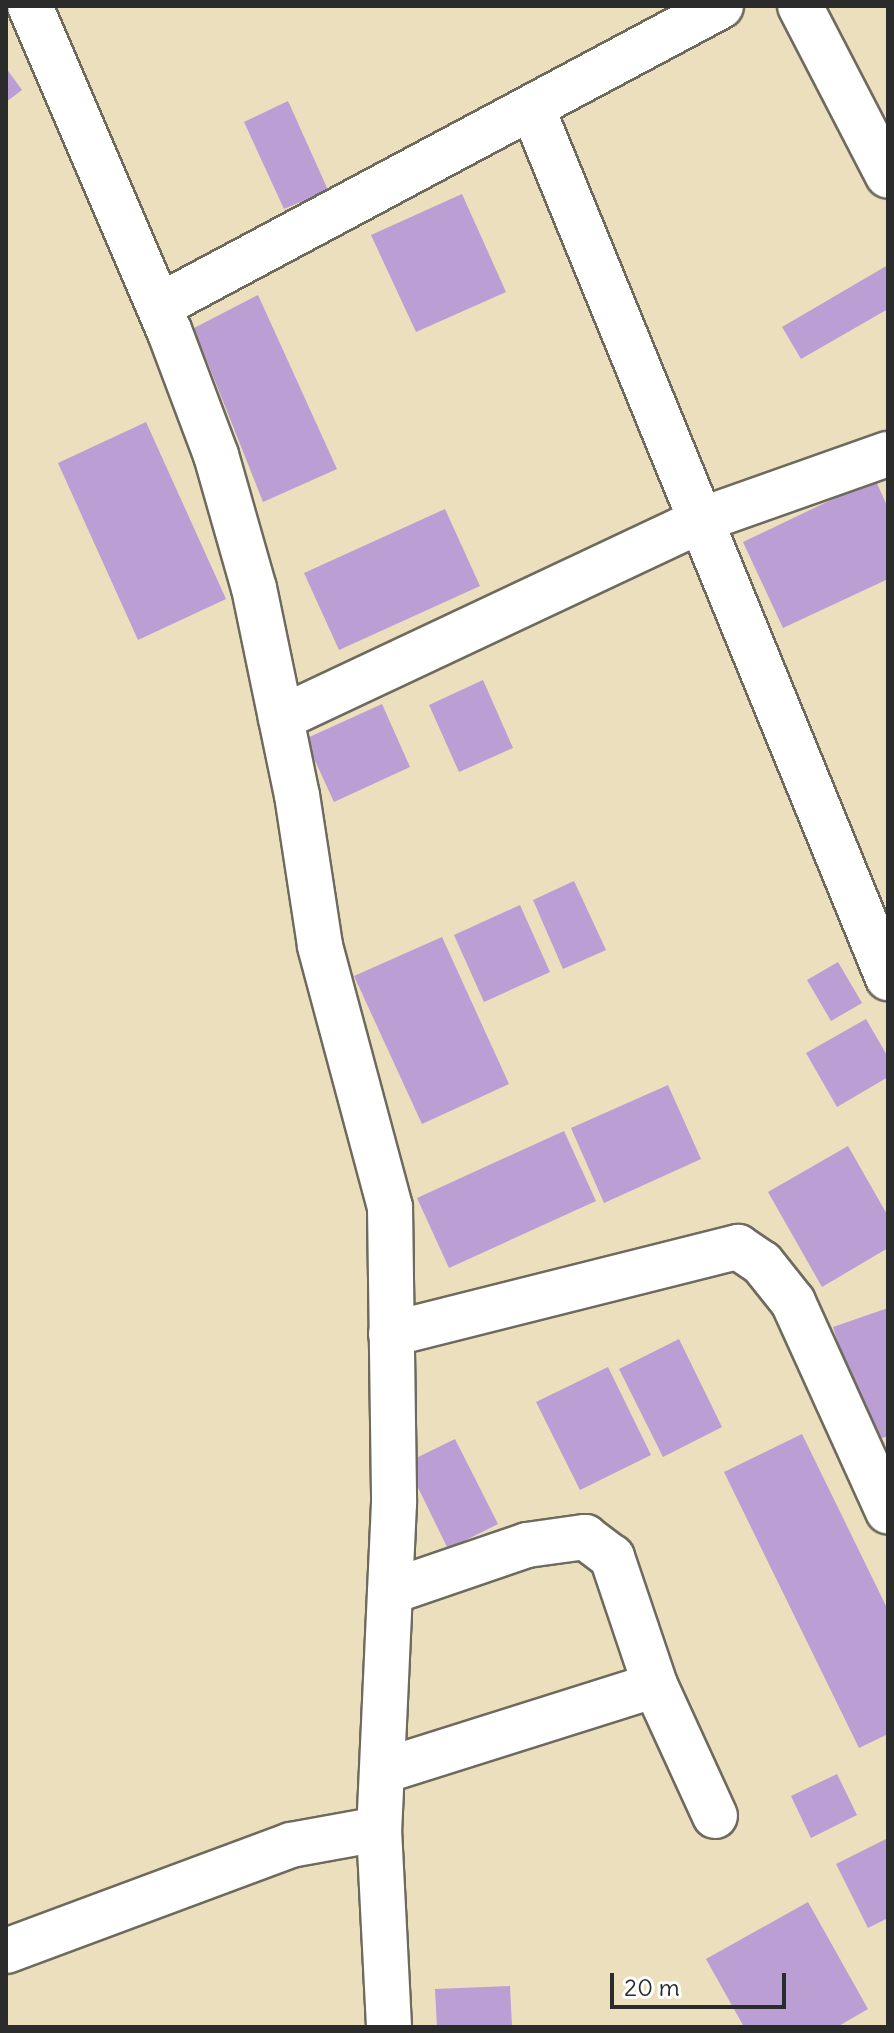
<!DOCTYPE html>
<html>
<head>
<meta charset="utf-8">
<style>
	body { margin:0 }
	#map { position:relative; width:894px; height:2033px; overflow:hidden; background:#ebdfbe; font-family:Delius,sans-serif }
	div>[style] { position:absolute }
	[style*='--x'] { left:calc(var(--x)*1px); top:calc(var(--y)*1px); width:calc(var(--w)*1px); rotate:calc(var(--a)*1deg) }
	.building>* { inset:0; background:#ba9ed4 }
	.roads { filter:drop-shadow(2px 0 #6e6a5e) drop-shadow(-2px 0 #6e6a5e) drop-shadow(0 2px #6e6a5e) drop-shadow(0 -2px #6e6a5e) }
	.minor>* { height:44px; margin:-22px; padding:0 22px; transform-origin:22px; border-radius:22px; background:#fff }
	span { translate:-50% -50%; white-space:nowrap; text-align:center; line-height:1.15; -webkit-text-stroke:6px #fff; paint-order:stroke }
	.frame { position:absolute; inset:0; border:8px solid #2b2b2b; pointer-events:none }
	.scale { position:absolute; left:610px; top:1973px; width:176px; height:36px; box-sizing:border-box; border:4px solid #2b2b2b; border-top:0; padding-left:10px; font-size:24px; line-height:28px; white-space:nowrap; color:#2b2b2b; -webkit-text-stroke:6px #fff; paint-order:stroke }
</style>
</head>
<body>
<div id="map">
	<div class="building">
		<div style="clip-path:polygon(6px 68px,22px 90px,6px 102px)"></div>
		<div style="clip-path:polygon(288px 101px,328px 190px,284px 209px,244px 122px)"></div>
		<div style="clip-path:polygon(462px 194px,506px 292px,416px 332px,371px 235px)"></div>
		<div style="clip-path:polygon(888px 265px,888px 309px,801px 359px,782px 327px)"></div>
		<div style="clip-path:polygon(258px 295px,337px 469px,263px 502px,194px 328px)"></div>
		<div style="clip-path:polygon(146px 422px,226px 599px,138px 640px,58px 463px)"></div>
		<div style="clip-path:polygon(875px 479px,888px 508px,888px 579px,783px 628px,743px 542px)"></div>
		<div style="clip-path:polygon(445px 509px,480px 586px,339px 650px,304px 573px)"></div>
		<div style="clip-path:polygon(483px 680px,513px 748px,459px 772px,429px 705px)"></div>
		<div style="clip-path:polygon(382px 704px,410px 767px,334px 802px,305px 739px)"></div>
		<div style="clip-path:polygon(574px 881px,606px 950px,563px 969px,533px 900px)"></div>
		<div style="clip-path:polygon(520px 905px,550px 972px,484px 1002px,454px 935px)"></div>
		<div style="clip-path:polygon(442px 937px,509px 1084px,422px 1124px,354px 976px)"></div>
		<div style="clip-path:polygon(838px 962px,862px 1003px,831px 1021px,807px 980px)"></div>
		<div style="clip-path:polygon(866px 1019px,888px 1057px,888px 1077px,837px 1107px,806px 1053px)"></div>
		<div style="clip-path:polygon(668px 1085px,701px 1159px,604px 1203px,571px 1128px)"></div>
		<div style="clip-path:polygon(564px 1131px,596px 1201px,449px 1268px,417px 1198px)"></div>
		<div style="clip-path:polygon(848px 1146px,888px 1216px,888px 1248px,822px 1287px,768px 1192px)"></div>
		<div style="clip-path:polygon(888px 1308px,888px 1436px,870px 1442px,833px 1327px)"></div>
		<div style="clip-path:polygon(679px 1339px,722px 1427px,663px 1457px,619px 1369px)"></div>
		<div style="clip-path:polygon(608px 1367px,651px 1455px,580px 1490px,536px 1402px)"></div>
		<div style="clip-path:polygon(802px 1434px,888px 1610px,888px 1734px,859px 1748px,724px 1472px)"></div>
		<div style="clip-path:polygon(455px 1439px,498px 1524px,448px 1549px,406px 1463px)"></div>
		<div style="clip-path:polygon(837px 1774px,857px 1815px,811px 1838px,791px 1796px)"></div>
		<div style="clip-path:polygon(888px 1838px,888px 1918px,868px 1928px,836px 1864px)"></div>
		<div style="clip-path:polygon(808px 1902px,868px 2009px,837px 2027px,744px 2027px,706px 1959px)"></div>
		<div style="clip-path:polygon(510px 1986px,512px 2027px,437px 2027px,435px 1989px)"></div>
	</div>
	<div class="roads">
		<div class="minor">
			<div style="--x:30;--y:6;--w:353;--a:66.8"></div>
			<div style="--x:169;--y:330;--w:134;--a:69.4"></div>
			<div style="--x:216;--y:455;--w:138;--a:74.1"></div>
			<div style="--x:254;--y:588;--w:211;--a:78.3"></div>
			<div style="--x:297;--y:795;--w:153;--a:81.3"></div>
			<div style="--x:320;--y:946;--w:270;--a:75"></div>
			<div style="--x:390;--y:1207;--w:296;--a:89.2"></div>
			<div style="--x:394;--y:1503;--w:326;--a:92.6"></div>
			<div style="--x:379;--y:1829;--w:198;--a:87.1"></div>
			<div style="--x:800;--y:6;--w:191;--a:62.6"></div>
			<div style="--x:533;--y:110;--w:938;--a:67.76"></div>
			<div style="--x:159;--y:306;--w:637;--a:-28.09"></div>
			<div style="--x:281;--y:718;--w:467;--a:-25.2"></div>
			<div style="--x:704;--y:519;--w:195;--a:-19.5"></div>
			<div style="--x:391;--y:1334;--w:358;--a:-14.1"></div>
			<div style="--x:738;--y:1247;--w:29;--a:34"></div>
			<div style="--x:762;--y:1263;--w:50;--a:51.5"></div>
			<div style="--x:793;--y:1302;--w:230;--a:65.6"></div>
			<div style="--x:390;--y:1592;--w:145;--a:-18.9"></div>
			<div style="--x:527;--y:1545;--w:59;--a:-7.9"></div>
			<div style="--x:585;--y:1537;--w:34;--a:37"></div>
			<div style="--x:612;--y:1557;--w:135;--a:71.4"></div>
			<div style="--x:655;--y:1685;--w:144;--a:65.4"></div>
			<div style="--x:383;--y:1771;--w:285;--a:-17.5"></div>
			<div style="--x:6;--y:1951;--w:304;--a:-20.4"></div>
			<div style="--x:291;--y:1845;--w:89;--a:-10.3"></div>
		</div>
	</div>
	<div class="frame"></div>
	<div class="scale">20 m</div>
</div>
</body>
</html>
